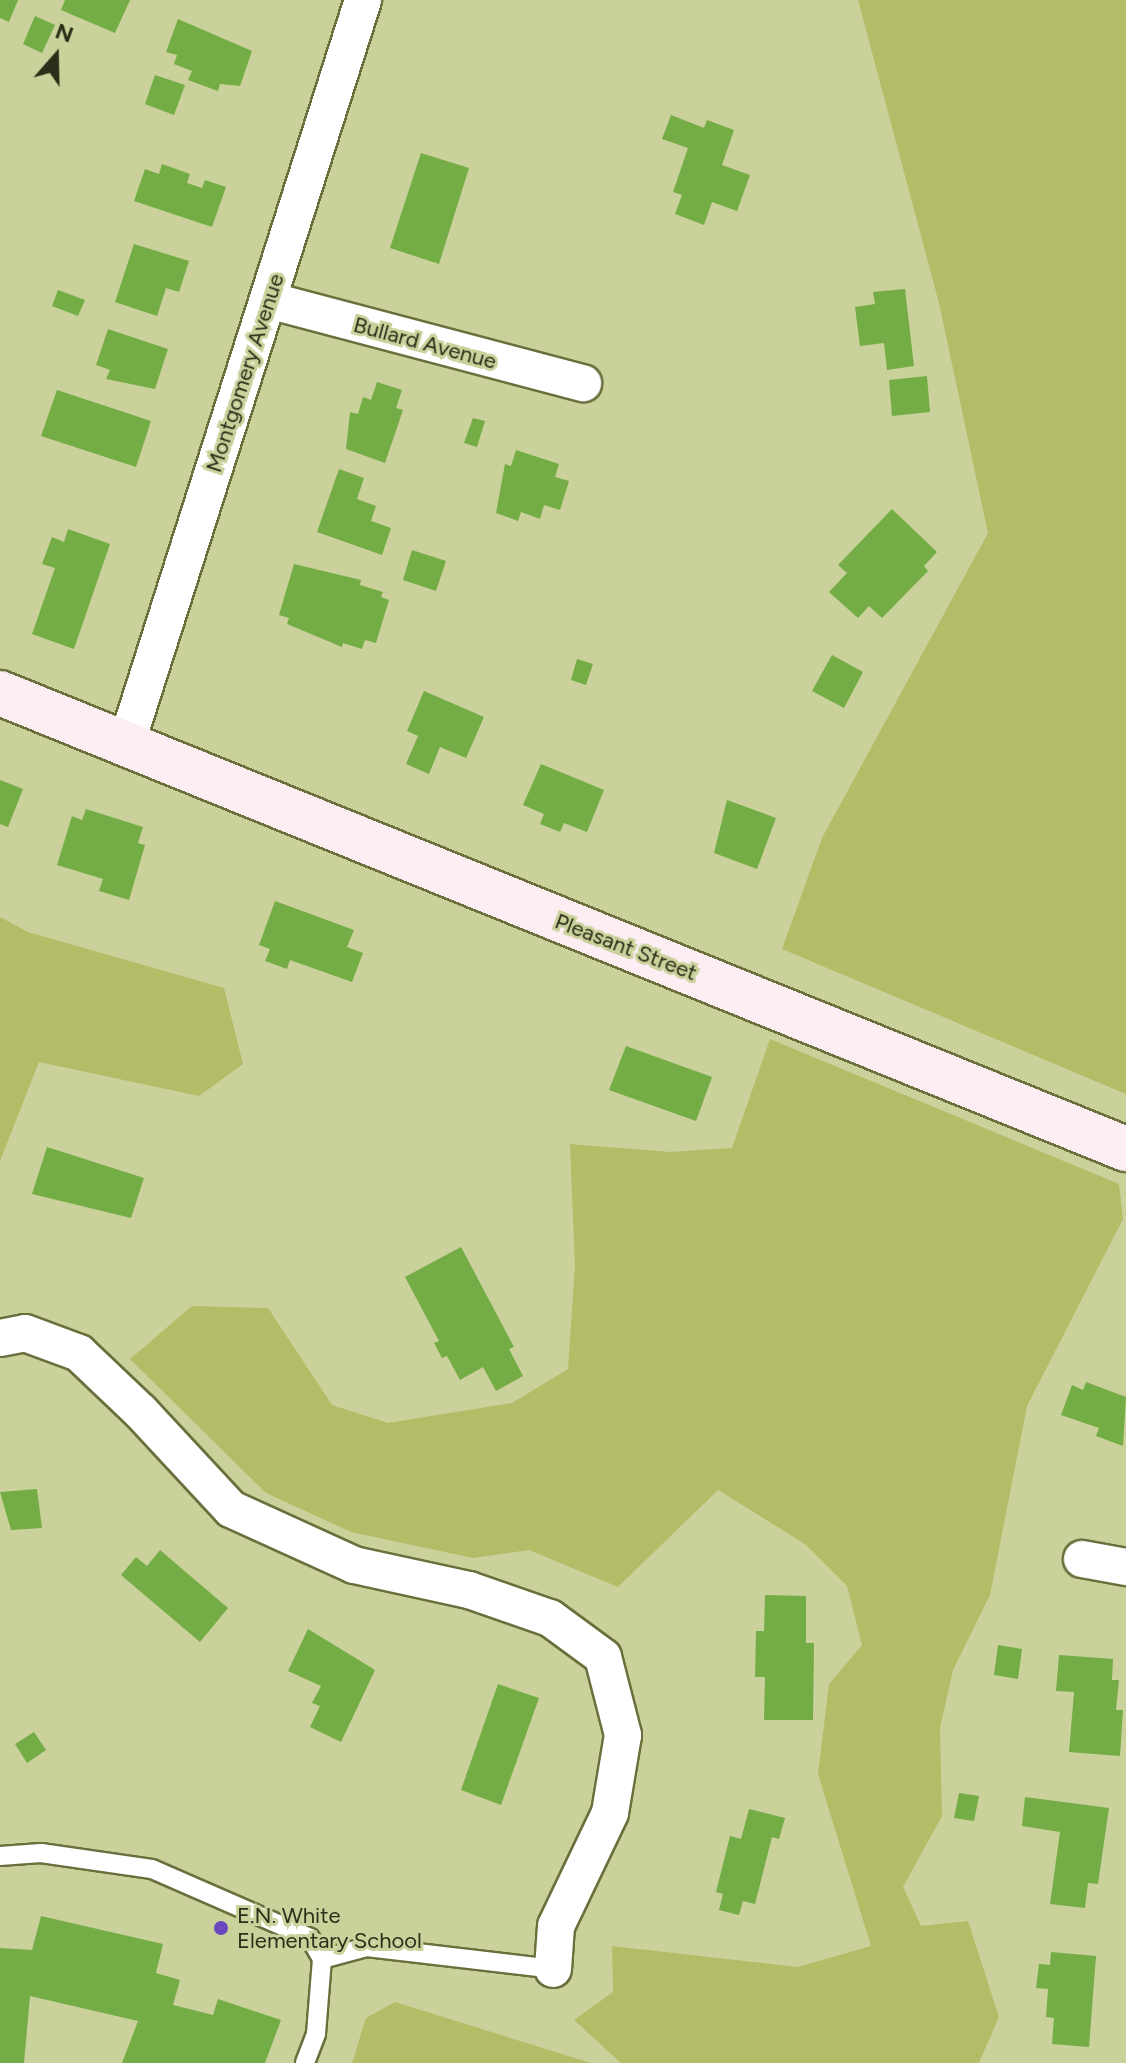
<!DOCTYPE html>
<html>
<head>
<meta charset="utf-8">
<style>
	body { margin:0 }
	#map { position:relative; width:1126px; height:2063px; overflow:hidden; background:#cad19b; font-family:Figtree,sans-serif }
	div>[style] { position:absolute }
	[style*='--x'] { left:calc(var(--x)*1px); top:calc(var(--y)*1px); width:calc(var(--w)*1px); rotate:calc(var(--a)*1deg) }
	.green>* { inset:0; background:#b4bc67 }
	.building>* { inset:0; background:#74ac46 }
	.roads { filter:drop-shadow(2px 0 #6a6f3c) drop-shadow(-2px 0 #6a6f3c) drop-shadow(0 2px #6a6f3c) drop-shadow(0 -2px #6a6f3c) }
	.lane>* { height:18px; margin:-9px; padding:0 9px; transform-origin:9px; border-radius:9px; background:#fff }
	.street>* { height:36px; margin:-18px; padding:0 18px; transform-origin:18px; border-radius:18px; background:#fff }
	.secondary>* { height:44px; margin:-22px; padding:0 22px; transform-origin:22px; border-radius:22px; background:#fceef3 }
	.dots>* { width:22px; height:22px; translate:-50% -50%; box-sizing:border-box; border:4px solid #cad19b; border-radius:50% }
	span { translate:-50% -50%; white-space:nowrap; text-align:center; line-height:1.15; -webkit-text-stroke:6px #cad19b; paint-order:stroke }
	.street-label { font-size:22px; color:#2c2e19 }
	.poi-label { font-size:22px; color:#2c2e19 }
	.left { translate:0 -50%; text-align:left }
	.north { position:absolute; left:16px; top:16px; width:80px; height:80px; -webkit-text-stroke:6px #cad19b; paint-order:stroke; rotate:20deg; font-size:22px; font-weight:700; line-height:32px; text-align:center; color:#2c2e19 }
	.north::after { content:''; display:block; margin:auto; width:28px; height:36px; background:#2c2e19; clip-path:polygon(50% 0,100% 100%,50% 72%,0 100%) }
</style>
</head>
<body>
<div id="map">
	<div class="green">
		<div style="clip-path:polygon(858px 0,1126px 0,1126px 1094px,782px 949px,822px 838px,988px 533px,939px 303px)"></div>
		<div style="clip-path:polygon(0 917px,28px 932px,224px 988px,243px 1064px,199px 1096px,39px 1062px,0 1161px)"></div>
		<div style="clip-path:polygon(770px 1039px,1119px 1184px,1123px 1219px,1027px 1406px,990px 1595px,953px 1670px,940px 1728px,942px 1816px,903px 1887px,921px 1926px,968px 1921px,999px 2017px,979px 2063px,621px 2063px,574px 2020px,613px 1992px,612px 1946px,798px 1967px,871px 1946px,818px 1774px,829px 1684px,862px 1645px,847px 1586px,805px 1544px,718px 1490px,618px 1587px,529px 1550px,473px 1558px,351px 1532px,266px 1493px,130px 1359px,192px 1306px,268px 1308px,332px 1405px,388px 1423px,512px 1403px,568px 1369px,575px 1266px,570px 1144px,670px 1152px,732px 1148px)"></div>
		<div style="clip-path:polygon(395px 2002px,591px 2063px,352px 2063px,366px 2018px)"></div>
	</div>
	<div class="building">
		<div style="clip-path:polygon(0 0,18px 0,9px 22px,0 18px)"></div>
		<div style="clip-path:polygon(65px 0,130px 0,115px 33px,61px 10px)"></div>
		<div style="clip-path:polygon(35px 16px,55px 25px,42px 53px,23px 44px)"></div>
		<div style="clip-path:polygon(178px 19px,252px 51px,240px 86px,220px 84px,218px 91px,188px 80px,192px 71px,174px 64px,177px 55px,166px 52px)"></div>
		<div style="clip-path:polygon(155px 75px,185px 85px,174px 115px,145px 104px)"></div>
		<div style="clip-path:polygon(671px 115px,704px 128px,707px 120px,734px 130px,722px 165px,750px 175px,737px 211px,712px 202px,704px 225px,675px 214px,682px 195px,673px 192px,688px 148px,662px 139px)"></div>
		<div style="clip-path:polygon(421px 153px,469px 168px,439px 264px,390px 248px)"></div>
		<div style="clip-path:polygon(162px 164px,190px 174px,187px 183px,202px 188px,205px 180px,226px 187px,212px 227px,134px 201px,145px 169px,159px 174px)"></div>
		<div style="clip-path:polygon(134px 244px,189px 261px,179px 292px,166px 288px,157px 316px,115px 302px)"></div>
		<div style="clip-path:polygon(905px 289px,914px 366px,887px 370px,884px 343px,860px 346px,855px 307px,875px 304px,873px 292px)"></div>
		<div style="clip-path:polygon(58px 290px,85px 300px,78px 316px,52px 306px)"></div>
		<div style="clip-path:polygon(108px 329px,168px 349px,155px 389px,106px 379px,110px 370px,96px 365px)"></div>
		<div style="clip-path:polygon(927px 376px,930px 412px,892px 416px,889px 380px)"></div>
		<div style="clip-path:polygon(377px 382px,402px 390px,396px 408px,403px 410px,385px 463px,346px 449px,350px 412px,358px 414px,363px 397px,371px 400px)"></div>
		<div style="clip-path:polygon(57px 390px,151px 421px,136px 467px,41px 436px)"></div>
		<div style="clip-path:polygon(473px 418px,485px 421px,477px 447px,464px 443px)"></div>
		<div style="clip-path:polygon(516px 450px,559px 464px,555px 477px,569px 481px,560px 510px,544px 505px,540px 519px,521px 512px,518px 521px,496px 513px,505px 464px,511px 466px)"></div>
		<div style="clip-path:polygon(339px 469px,364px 478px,357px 499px,376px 506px,371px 521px,391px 528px,382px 555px,317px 532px)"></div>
		<div style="clip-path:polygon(892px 509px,937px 552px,924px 566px,928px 571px,882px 618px,869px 606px,858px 618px,829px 592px,847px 573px,838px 565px)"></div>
		<div style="clip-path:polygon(68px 529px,110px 544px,74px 649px,32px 634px,55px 568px,42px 564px,52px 537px,64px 542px)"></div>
		<div style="clip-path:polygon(412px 550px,446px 561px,436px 591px,403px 580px)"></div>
		<div style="clip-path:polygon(294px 564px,361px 580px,360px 585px,383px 592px,381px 597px,389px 600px,376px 643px,365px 640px,362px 649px,343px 643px,342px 647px,287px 624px,289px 618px,279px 615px)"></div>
		<div style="clip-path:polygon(832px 655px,863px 672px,844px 708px,812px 691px)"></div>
		<div style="clip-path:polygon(577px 659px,593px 664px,586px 685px,571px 680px)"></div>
		<div style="clip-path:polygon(424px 691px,484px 717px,466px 758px,440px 747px,429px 774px,406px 764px,418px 736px,407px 731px)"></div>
		<div style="clip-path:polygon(541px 764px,604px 790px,587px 832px,564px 823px,560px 832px,540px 824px,544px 814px,523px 805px)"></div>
		<div style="clip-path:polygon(0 780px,23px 789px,8px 827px,0 824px)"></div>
		<div style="clip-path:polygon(727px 800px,776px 818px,757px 869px,714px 853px)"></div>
		<div style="clip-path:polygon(86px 809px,143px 827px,138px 843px,145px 845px,129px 900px,99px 891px,103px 879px,57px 865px,72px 816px,82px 820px)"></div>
		<div style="clip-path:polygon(275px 901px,354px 930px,347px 947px,363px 953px,352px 982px,290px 960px,287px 969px,265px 961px,270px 949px,259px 945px)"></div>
		<div style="clip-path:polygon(626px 1046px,712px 1077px,696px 1121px,609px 1090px)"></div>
		<div style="clip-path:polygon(47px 1147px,144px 1178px,131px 1218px,32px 1194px)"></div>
		<div style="clip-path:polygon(461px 1247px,514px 1347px,509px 1349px,523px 1376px,496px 1391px,483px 1367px,460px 1380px,447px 1356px,442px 1358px,434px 1343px,439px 1341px,405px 1277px)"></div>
		<div style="clip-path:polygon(1086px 1382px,1126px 1397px,1123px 1446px,1096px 1436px,1099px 1428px,1061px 1415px,1072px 1385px,1083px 1390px)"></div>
		<div style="clip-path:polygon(37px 1489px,42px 1528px,11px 1530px,0 1492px)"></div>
		<div style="clip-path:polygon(160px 1550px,228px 1608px,200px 1642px,121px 1575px,136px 1557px,147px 1566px)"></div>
		<div style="clip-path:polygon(765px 1595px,806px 1596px,806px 1643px,814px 1643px,813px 1720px,764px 1720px,765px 1677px,755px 1677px,756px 1631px,764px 1631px)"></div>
		<div style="clip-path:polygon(308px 1629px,375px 1670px,341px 1742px,310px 1727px,320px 1706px,312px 1703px,321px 1686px,288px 1671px)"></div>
		<div style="clip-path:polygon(998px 1645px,1022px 1649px,1018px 1679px,994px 1675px)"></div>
		<div style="clip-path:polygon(1059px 1655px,1113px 1659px,1112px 1680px,1119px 1680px,1116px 1710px,1123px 1710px,1120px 1756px,1069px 1752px,1074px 1692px,1056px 1691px)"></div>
		<div style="clip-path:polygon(498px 1684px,539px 1698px,501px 1805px,461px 1790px)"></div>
		<div style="clip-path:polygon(34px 1732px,46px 1750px,27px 1763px,15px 1744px)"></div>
		<div style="clip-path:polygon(959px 1793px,979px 1796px,974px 1821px,954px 1818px)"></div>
		<div style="clip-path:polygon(1025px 1797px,1109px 1808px,1098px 1884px,1088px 1883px,1085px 1908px,1050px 1904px,1060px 1832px,1022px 1826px)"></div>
		<div style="clip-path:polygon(749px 1809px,785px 1818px,779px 1839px,772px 1837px,755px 1904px,743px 1901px,739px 1915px,719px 1910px,723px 1894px,716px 1892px,730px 1836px,741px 1839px)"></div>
		<div style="clip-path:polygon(41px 1916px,163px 1944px,156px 1973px,180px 1980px,173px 2005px,213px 2015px,218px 1999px,281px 2020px,265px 2063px,122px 2063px,138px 2021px,30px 1996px,24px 2063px,0 2063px,0 1948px,32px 1950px)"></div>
		<div style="clip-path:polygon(1051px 1952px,1096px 1956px,1089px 2047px,1052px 2044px,1054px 2018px,1046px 2017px,1048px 1989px,1036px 1988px,1039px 1964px,1050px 1965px)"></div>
	</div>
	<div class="roads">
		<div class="lane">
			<div style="--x:0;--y:1856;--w:41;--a:-4.2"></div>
			<div style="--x:41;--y:1853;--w:112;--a:8.2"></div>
			<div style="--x:152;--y:1869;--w:172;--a:23.6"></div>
			<div style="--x:310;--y:1938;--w:24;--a:60"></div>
			<div style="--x:322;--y:1959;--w:75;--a:94.6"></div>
			<div style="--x:316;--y:2034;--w:31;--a:111"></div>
			<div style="--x:322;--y:1959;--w:47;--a:-14.9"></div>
			<div style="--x:367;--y:1947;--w:187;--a:6.7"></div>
		</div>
		<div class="street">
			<div style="--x:268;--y:300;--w:326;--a:14.8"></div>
			<div style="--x:126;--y:745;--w:782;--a:-72.35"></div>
			<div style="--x:0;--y:1338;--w:25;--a:-11"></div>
			<div style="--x:25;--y:1333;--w:58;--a:20.3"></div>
			<div style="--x:79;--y:1353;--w:86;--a:43.6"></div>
			<div style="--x:141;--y:1412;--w:132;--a:47.1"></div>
			<div style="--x:231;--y:1509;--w:135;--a:24.5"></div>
			<div style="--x:354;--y:1565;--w:118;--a:12.3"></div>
			<div style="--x:469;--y:1590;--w:86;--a:19.1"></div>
			<div style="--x:550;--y:1618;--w:66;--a:36.3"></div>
			<div style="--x:603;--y:1657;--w:81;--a:75.6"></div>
			<div style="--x:623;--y:1735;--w:79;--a:99.5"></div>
			<div style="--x:610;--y:1813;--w:125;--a:115.5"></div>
			<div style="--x:556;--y:1926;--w:43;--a:94"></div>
			<div style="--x:1082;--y:1559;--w:45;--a:10.3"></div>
		</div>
		<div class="secondary">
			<div style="--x:0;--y:693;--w:1215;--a:22.05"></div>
		</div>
	</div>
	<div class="dots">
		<div style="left:221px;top:1928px;background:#6c46be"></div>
	</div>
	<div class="street-label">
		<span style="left:425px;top:343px;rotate:15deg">Bullard Avenue</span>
		<span style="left:245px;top:373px;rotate:-72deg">Montgomery Avenue</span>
		<span style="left:626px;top:947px;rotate:21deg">Pleasant Street</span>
	</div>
	<div class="poi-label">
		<span class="left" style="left:237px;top:1928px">E.N. White<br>Elementary School</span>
	</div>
	<div class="north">N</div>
</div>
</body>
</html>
